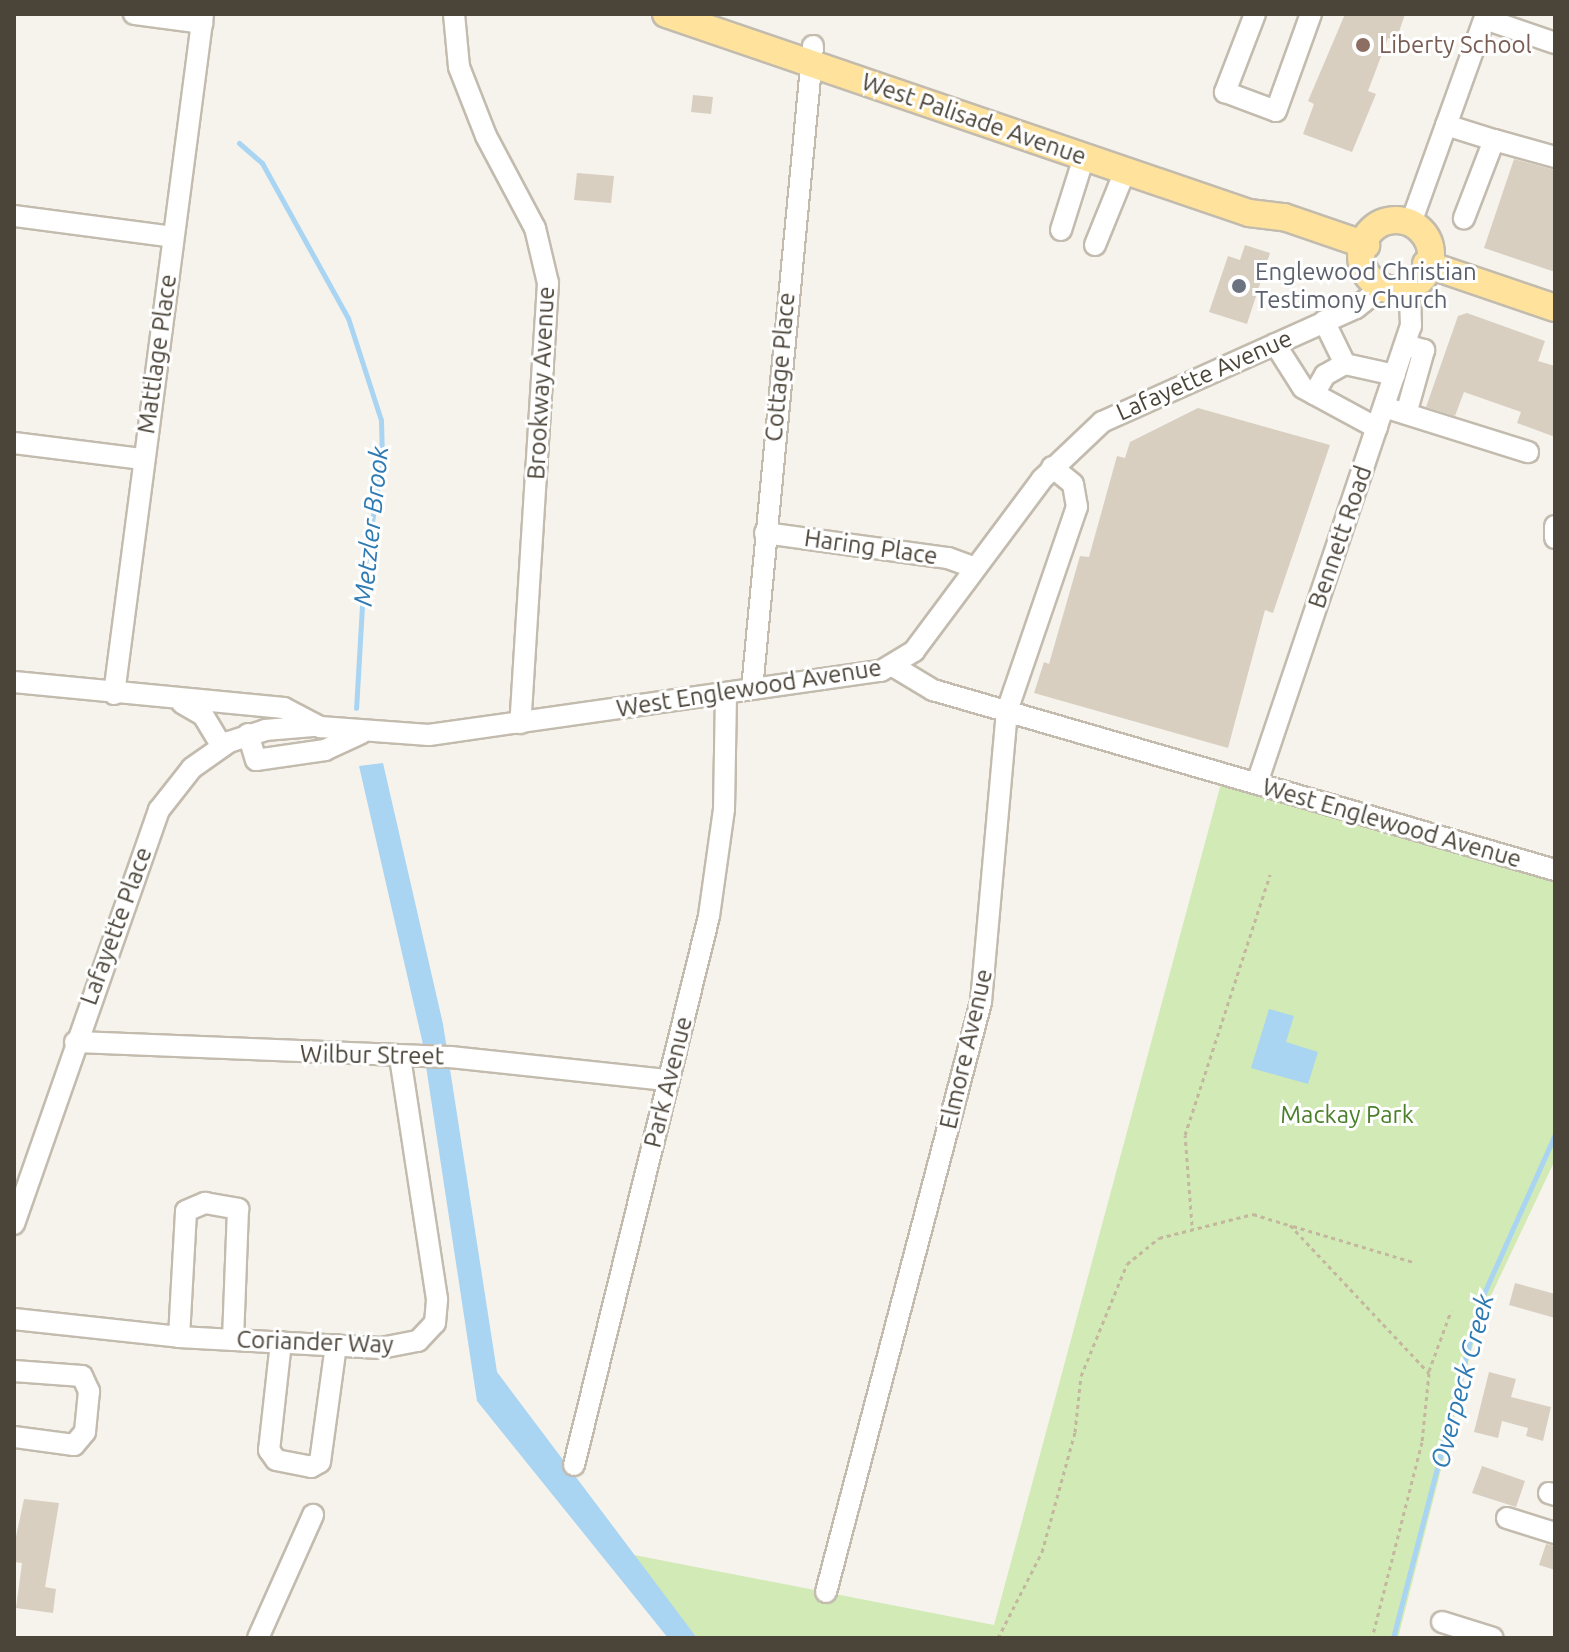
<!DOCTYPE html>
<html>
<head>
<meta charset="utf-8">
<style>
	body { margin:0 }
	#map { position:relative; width:1569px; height:1652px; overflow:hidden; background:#f6f3ec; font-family:Ubuntu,sans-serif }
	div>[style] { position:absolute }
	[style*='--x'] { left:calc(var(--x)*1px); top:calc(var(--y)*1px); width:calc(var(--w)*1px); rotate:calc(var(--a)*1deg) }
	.green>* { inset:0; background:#d2eab5 }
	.water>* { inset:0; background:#a9d4f2 }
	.stream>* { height:5px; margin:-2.5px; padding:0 2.5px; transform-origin:2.5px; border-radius:2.5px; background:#a9d4f2 }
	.building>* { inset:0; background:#d8cfc1 }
	.path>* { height:3px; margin-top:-1.5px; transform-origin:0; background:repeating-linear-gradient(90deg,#c4b79f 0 4px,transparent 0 8px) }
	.roads { filter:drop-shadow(2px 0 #c2bbae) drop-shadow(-2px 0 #c2bbae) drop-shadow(0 2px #c2bbae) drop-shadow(0 -2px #c2bbae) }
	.minor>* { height:20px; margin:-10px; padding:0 10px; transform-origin:10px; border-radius:10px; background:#fff }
	.major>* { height:26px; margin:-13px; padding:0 13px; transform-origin:13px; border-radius:13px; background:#ffe39c }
	.major>.ring { margin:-13px; padding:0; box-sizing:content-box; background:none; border:26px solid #ffe39c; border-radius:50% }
	.dots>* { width:22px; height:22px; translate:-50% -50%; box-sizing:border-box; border:4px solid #fff; border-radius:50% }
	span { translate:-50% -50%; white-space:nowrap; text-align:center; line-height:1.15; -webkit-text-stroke:6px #fff; paint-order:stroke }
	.education-label { font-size:24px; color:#785e54 }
	.left { translate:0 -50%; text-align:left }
	.street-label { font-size:24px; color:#4b4439 }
	.worship-label { font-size:24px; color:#5b616d }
	.park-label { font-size:24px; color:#4a7f2a }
	.water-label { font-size:26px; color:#2e7ab2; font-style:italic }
	.frame { position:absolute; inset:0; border:16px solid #4b4439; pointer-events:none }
</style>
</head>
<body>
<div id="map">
	<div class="green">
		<div style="clip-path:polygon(1223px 776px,1555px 876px,1555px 1160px,1479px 1321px,1398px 1638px,697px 1638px,629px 1554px,994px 1625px)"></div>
	</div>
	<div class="water">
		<div style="clip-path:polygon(383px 763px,443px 1024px,497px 1372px,697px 1638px,668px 1638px,477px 1401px,422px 1040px,359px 766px)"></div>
		<div style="clip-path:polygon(1269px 1009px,1294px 1016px,1286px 1042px,1318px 1052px,1308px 1084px,1251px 1068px)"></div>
	</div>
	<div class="stream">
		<div style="--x:239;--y:143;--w:30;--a:41"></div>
		<div style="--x:262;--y:163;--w:177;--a:61"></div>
		<div style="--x:348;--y:318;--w:107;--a:72.1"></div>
		<div style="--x:381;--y:420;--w:40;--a:88.6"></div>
		<div style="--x:382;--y:460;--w:112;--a:99.2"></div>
		<div style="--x:364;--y:571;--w:137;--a:93.3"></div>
		<div style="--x:1393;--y:1638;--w:347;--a:-75.5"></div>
		<div style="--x:1480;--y:1302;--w:184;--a:-65.9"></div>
	</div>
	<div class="building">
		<div style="clip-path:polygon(1345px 14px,1405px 14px,1396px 41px,1388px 38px,1368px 91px,1376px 94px,1352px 152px,1303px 134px,1314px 104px,1308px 101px)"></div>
		<div style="clip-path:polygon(693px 95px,713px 97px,711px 114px,691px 112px)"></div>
		<div style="clip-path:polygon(1514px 159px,1555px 170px,1555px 272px,1484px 248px)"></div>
		<div style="clip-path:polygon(577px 173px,614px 176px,611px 203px,574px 200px)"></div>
		<div style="clip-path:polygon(1245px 245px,1270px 253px,1247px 324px,1209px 312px,1228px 256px,1240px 260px)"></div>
		<div style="clip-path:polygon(1467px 313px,1545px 341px,1538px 361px,1555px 366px,1555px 437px,1517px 423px,1521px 412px,1464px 392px,1455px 416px,1426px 407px,1458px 316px)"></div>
		<div style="clip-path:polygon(1198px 408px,1330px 445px,1273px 613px,1265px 610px,1228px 748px,1034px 693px,1044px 662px,1049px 664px,1080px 556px,1089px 557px,1117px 456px,1125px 458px,1130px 442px)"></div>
		<div style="clip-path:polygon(1515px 1283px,1555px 1294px,1555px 1318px,1509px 1305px)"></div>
		<div style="clip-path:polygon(1489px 1372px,1516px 1379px,1511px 1397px,1551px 1407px,1543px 1441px,1526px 1436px,1528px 1428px,1502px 1421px,1498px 1438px,1474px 1432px)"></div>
		<div style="clip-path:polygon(1482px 1466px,1525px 1481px,1516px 1507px,1472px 1493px)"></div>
		<div style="clip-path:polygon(24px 1499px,59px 1503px,45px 1587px,56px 1589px,53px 1613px,16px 1608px,22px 1563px,14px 1562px,14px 1546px)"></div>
		<div style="clip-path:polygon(1546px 1544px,1555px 1546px,1555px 1570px,1539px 1565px)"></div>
	</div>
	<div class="path">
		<div style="--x:1192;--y:1225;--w:90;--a:-94.4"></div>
		<div style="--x:1185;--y:1135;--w:274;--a:-71.9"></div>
		<div style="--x:1293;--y:1226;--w:125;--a:16.7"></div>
		<div style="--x:1429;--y:1371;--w:64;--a:-69.9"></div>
		<div style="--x:998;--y:1638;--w:97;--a:-62.9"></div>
		<div style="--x:1042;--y:1552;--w:124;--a:-74.6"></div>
		<div style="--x:1075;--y:1432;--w:56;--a:-83.9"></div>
		<div style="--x:1081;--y:1376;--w:121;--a:-67.7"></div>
		<div style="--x:1127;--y:1264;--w:41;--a:-39.1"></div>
		<div style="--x:1159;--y:1238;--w:97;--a:-14.3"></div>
		<div style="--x:1253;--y:1214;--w:39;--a:17"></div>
		<div style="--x:1290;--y:1225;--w:203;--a:46.8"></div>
		<div style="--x:1429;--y:1373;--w:69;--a:95.8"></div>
		<div style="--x:1422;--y:1442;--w:202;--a:104.3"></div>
	</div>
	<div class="roads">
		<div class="minor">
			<div style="--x:134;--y:14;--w:69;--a:7.5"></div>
			<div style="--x:454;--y:14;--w:53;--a:84.6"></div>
			<div style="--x:459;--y:67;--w:74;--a:68.6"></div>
			<div style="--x:486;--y:136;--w:104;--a:62"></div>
			<div style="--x:535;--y:228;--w:57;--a:76.7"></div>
			<div style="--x:548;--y:283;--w:441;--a:93.6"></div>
			<div style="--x:1255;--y:14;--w:84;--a:111"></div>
			<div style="--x:1225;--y:92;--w:54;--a:20.4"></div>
			<div style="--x:1276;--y:111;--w:103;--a:-70.2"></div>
			<div style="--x:1485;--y:19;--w:74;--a:18.9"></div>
			<div style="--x:1446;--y:125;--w:50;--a:17.4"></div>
			<div style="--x:1494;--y:140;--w:84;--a:111"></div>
			<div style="--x:1494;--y:140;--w:63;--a:15.6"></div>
			<div style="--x:14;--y:216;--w:160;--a:7.5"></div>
			<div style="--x:1412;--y:220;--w:219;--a:-70.2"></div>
			<div style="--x:1061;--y:230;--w:77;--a:-72.5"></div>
			<div style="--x:1095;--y:245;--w:80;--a:-67.9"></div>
			<div style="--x:1324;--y:321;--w:48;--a:64"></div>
			<div style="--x:1345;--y:364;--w:51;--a:12.4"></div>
			<div style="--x:1275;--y:344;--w:52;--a:57.5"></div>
			<div style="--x:1303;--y:388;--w:84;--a:28.4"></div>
			<div style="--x:1405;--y:345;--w:20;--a:15"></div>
			<div style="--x:1424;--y:350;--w:66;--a:105.7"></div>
			<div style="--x:1314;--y:394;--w:22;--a:-60"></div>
			<div style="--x:1325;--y:375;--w:23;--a:-29"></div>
			<div style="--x:1384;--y:407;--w:151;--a:17.4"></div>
			<div style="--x:14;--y:443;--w:130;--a:7.1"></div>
			<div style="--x:1555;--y:526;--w:12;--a:90"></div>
			<div style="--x:765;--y:533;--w:185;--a:7.8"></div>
			<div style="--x:948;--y:558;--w:29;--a:20"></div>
			<div style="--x:893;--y:666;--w:47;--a:31"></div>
			<div style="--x:933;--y:690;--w:648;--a:16.14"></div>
			<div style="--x:14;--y:682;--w:271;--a:5.5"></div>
			<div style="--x:284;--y:708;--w:41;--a:27.8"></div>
			<div style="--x:320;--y:727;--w:109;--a:4.2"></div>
			<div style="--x:429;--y:735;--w:457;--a:-8.1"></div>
			<div style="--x:881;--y:671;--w:39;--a:-31"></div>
			<div style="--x:914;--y:651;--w:214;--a:-53.3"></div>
			<div style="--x:1042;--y:479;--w:83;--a:-43.5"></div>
			<div style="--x:1102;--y:422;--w:278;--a:-24.2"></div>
			<div style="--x:1356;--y:308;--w:28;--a:-39"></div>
			<div style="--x:752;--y:689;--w:646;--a:-84.58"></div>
			<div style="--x:114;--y:694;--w:686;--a:-82.54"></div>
			<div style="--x:182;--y:703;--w:24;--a:30"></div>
			<div style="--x:203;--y:715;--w:37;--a:59"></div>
			<div style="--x:248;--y:734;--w:27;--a:73"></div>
			<div style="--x:256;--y:760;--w:70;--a:-8.2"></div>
			<div style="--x:325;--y:750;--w:40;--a:-25"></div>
			<div style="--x:1257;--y:783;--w:482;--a:-71.4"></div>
			<div style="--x:1411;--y:326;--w:36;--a:-92"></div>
			<div style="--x:75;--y:1042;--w:376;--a:2.3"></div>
			<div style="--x:451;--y:1057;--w:218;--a:6.1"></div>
			<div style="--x:14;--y:1224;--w:439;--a:-70.7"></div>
			<div style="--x:159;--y:810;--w:53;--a:-51.8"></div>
			<div style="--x:192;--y:768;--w:45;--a:-35.1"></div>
			<div style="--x:229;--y:742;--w:38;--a:-18"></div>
			<div style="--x:265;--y:730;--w:48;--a:-4.8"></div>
			<div style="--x:14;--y:1319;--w:166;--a:6.2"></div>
			<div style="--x:179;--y:1337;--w:202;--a:3.1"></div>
			<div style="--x:381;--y:1348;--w:38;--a:-11"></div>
			<div style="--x:418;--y:1341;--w:25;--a:-47"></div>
			<div style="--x:435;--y:1323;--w:24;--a:-85"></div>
			<div style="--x:437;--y:1299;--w:246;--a:-98.7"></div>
			<div style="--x:179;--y:1337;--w:126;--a:-86.8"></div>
			<div style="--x:186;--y:1211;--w:21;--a:-23"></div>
			<div style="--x:205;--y:1203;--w:34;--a:10"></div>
			<div style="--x:238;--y:1209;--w:131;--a:92.2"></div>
			<div style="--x:281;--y:1342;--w:109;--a:96.3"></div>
			<div style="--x:269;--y:1450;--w:12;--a:55"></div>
			<div style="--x:276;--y:1460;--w:36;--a:11"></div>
			<div style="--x:311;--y:1467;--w:10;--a:-29"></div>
			<div style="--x:320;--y:1462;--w:118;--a:-82.2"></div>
			<div style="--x:14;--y:1371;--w:68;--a:4.2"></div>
			<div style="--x:82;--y:1376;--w:17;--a:65"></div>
			<div style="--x:89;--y:1391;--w:41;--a:95.6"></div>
			<div style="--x:85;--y:1432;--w:17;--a:130"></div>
			<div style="--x:74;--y:1445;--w:61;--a:-172.4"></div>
			<div style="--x:574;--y:1465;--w:565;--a:-76.18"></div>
			<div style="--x:709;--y:916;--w:108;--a:-82"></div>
			<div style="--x:724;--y:809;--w:116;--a:-89"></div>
			<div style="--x:1549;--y:1493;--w:6;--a:18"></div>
			<div style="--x:1507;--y:1518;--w:50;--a:17.4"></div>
			<div style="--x:826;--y:1592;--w:610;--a:-75.28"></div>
			<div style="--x:981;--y:1002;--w:292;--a:-84.9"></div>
			<div style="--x:1007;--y:711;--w:216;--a:-71.1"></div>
			<div style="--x:1077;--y:507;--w:23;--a:-100"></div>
			<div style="--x:1073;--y:484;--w:27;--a:-141"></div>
			<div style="--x:1442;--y:1622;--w:53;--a:17.4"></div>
			<div style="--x:258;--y:1638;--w:135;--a:-65.9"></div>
		</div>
		<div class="major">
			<div style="--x:666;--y:14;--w:616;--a:18.85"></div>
			<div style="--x:1249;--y:213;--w:35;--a:7"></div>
			<div style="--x:1284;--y:217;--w:87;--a:18.9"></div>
			<div class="ring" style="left:1361px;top:220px;width:44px;height:44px"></div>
			<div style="--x:1426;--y:264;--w:136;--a:18.8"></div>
		</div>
	</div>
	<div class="dots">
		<div style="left:1363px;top:45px;background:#8d6e63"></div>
		<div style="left:1239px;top:286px;background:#6b7280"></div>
	</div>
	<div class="education-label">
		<span class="left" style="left:1379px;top:45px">Liberty School</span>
	</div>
	<div class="street-label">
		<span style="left:974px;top:119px;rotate:19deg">West Palisade Avenue</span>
		<span style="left:157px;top:354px;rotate:-82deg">Mattlage Place</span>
		<span style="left:780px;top:367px;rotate:-85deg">Cottage Place</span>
		<span style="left:1204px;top:375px;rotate:-24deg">Lafayette Avenue</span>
		<span style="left:541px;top:383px;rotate:-87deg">Brookway Avenue</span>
		<span style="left:1340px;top:537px;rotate:-71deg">Bennett Road</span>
		<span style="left:871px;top:547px;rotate:8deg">Haring Place</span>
		<span style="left:749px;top:688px;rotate:-9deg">West Englewood Avenue</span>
		<span style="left:1392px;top:823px;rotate:16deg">West Englewood Avenue</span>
		<span style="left:116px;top:926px;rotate:-70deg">Lafayette Place</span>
		<span style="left:966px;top:1049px;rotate:-77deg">Elmore Avenue</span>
		<span style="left:372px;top:1055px;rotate:1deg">Wilbur Street</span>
		<span style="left:668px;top:1082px;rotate:-76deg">Park Avenue</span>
		<span style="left:315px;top:1342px;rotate:2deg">Coriander Way</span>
	</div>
	<div class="worship-label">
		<span class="left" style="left:1255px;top:286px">Englewood Christian<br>Testimony Church</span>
	</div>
	<div class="park-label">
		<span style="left:1347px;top:1115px">Mackay Park</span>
	</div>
	<div class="water-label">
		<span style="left:371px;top:526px;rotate:-84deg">Metzler Brook</span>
		<span style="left:1462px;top:1381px;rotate:-75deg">Overpeck Creek</span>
	</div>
	<div class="frame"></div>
</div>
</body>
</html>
